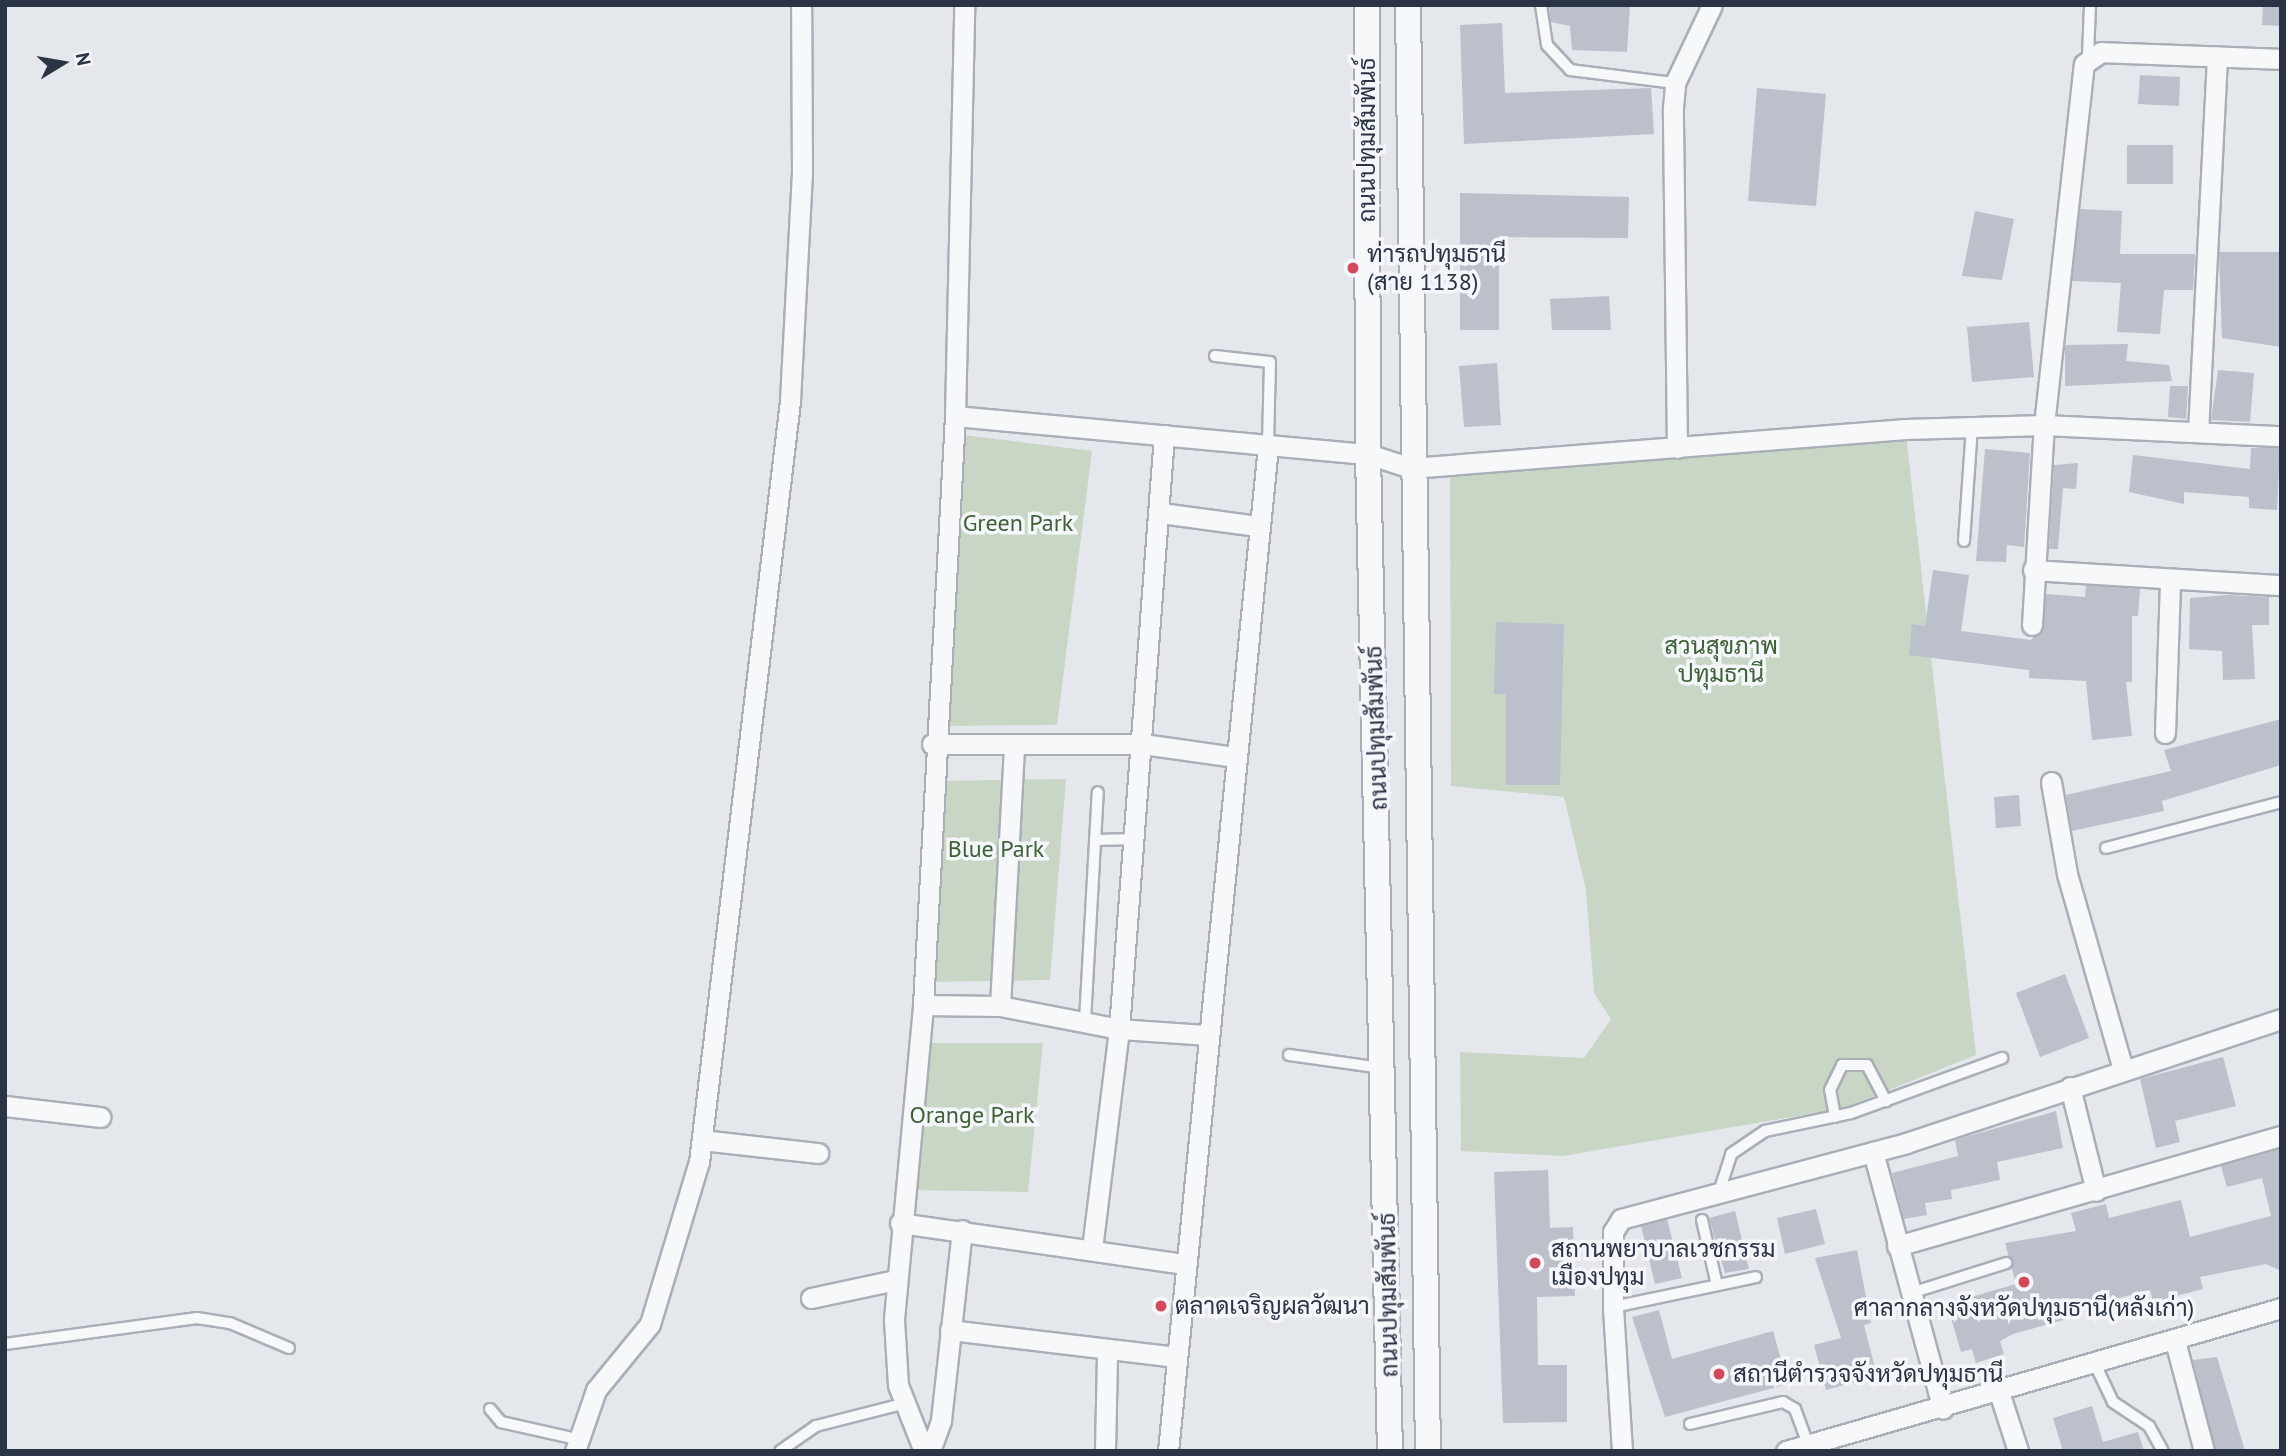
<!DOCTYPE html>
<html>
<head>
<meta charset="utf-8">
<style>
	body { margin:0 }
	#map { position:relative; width:2286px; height:1456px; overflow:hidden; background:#e4e7ec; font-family:"PT Sans",Sarabun,sans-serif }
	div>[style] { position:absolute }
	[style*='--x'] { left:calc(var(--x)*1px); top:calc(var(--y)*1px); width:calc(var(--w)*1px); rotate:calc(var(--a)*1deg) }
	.green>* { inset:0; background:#c9d6c5 }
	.building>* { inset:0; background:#bbc0ca }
	.roads { filter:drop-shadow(2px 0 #a9aeb7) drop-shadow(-2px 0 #a9aeb7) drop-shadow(0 2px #a9aeb7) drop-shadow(0 -2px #a9aeb7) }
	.service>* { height:10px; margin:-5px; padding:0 5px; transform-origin:5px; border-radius:5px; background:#f7f8fa }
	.minor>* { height:19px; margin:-9.5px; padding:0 9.5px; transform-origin:9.5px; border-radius:9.5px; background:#f7f8fa }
	.tertiary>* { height:24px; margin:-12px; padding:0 12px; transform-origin:12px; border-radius:12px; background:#f7f8fa }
	.dots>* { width:19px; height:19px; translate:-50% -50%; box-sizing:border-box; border:4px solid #f4f6f9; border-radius:50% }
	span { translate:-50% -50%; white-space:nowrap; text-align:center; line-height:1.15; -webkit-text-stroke:7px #f4f6f9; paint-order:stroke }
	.street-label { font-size:24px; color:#2b3445 }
	.poi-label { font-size:24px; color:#2b3445 }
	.left { translate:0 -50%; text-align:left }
	.park-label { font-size:24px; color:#3f6138 }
	.frame { position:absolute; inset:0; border:7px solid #2b3445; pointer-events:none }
	.north { position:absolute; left:28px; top:28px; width:70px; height:70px; -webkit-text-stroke:5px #f4f6f9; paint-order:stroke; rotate:79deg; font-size:19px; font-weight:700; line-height:28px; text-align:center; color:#2b3445 }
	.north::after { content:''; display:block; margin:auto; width:24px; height:32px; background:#2b3445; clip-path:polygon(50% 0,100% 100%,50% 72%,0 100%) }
</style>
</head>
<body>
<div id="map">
	<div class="green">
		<div style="clip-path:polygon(963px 435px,1092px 451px,1057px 725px,933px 726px)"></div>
		<div style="clip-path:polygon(1906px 435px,1976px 1055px,1844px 1108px,1563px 1156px,1461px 1151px,1460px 1052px,1584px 1058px,1611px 1019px,1594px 993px,1586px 890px,1564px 797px,1451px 786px,1450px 472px)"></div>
		<div style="clip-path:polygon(1066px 779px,1050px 980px,928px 982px,935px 781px)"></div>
		<div style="clip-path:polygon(913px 1043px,1043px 1043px,1028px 1192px,907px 1190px)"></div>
	</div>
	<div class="building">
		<div style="clip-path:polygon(1549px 5px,1630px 5px,1627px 52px,1572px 50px,1570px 26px,1551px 22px)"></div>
		<div style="clip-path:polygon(2263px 5px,2281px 5px,2281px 26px,2262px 25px)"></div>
		<div style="clip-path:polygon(1502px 23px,1505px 93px,1651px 88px,1654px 134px,1464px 144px,1460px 25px)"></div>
		<div style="clip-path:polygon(2140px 75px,2180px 77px,2179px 106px,2138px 104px)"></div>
		<div style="clip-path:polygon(1757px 88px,1826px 94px,1816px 206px,1748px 201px)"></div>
		<div style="clip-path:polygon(2127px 145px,2173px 145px,2173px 184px,2127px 184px)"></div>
		<div style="clip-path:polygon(1460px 193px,1629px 197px,1628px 238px,1499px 237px,1499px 330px,1460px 330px)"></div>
		<div style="clip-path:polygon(2080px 209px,2122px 211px,2120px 254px,2195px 254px,2193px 290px,2164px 290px,2160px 334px,2117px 332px,2121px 283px,2072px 281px)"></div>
		<div style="clip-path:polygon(1975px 211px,2014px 219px,2002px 280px,1962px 276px)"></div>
		<div style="clip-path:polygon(2219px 252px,2281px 252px,2281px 347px,2222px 338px)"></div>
		<div style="clip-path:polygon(1609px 296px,1611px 330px,1552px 330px,1550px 299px)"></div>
		<div style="clip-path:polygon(2029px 322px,2034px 377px,1972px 382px,1967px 327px)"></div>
		<div style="clip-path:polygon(2128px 344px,2126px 361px,2169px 365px,2172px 381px,2065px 386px,2065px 345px)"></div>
		<div style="clip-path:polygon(1497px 363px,1501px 425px,1464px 427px,1459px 366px)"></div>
		<div style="clip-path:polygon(2218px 370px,2254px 373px,2250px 422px,2211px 420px)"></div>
		<div style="clip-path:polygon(2170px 386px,2188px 386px,2186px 419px,2168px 417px)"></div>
		<div style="clip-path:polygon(2251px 448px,2280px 448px,2277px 510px,2249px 508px,2249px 497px,2184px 492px,2184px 504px,2129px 492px,2133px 455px,2250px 469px)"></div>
		<div style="clip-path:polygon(1985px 449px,2030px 453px,2024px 547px,2007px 545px,2006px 562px,1976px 561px)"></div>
		<div style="clip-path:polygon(2078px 463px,2076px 489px,2063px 488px,2058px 549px,2049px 549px,2054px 465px)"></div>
		<div style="clip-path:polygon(1933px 570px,1969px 575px,1961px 631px,2031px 640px,2044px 626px,2046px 594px,2085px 597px,2086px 585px,2140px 589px,2138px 616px,2132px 616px,2132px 682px,2126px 682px,2132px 736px,2092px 740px,2086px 681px,2029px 678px,2029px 670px,1909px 655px,1912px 624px,1925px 626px)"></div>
		<div style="clip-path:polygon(2227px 595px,2269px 597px,2269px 625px,2252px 625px,2255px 679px,2223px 680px,2222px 651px,2189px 649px,2190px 598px)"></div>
		<div style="clip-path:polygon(1496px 622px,1564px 624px,1560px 785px,1506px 785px,1506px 694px,1494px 694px)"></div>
		<div style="clip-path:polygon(2281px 719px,2281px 765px,2162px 801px,2164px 811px,2072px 831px,2066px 795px,2171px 771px,2164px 750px)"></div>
		<div style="clip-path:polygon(2019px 795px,2021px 826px,1996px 828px,1994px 797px)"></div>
		<div style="clip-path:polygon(2065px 974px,2089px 1038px,2040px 1057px,2016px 993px)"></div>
		<div style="clip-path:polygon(2223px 1057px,2236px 1106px,2175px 1121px,2180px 1142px,2156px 1148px,2140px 1079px)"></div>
		<div style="clip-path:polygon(2056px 1111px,2063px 1148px,1997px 1162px,2000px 1180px,1951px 1190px,1952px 1199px,1925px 1203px,1927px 1215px,1904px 1219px,1892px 1173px,1958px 1156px,1955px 1140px)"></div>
		<div style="clip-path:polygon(2281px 1149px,2281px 1271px,2266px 1264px,2200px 1277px,2203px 1289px,2153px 1302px,2150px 1290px,2065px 1312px,2067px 1319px,2013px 1334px,2000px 1341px,2004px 1354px,1976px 1363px,1972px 1349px,1961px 1352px,1947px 1304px,2016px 1284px,2005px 1243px,2076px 1231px,2071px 1213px,2106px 1204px,2109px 1218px,2181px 1200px,2190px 1237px,2271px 1216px,2262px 1178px,2227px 1187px,2221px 1166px)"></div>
		<div style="clip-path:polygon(1548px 1170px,1550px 1228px,1573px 1227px,1575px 1296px,1537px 1297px,1538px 1365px,1567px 1365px,1567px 1422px,1503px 1423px,1494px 1172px)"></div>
		<div style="clip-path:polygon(1816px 1209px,1825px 1244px,1785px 1254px,1777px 1218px)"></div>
		<div style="clip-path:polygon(1735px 1211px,1749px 1269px,1725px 1273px,1709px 1218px)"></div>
		<div style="clip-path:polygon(1667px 1219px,1682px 1278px,1655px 1284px,1641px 1226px)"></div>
		<div style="clip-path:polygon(1857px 1250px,1871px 1323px,1864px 1325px,1877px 1376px,1826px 1390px,1814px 1345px,1841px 1338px,1815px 1258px)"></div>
		<div style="clip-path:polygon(1659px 1310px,1672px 1359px,1773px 1331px,1788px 1384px,1665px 1417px,1632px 1317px)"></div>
		<div style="clip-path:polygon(2217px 1357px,2245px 1451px,2216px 1451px,2193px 1360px)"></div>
		<div style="clip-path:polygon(2092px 1406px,2103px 1442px,2138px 1432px,2144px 1451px,2063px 1451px,2053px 1418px)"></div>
	</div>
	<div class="roads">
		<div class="service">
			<div style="--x:1541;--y:5;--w:40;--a:81.5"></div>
			<div style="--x:1547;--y:45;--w:34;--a:47"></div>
			<div style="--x:1570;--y:70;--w:106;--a:7.1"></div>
			<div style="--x:2088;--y:57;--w:52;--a:-87.8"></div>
			<div style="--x:1215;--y:356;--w:55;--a:6.2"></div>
			<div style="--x:1270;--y:362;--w:84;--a:91.4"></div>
			<div style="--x:1964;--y:541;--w:114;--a:-86"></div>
			<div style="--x:1095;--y:840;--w:40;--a:-1.4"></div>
			<div style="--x:2106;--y:848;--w:181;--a:-14.7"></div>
			<div style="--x:1085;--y:1021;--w:229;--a:-86.8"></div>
			<div style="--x:1289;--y:1055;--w:93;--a:8"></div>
			<div style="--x:1835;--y:1117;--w:27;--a:-100"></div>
			<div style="--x:1830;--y:1090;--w:28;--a:-64"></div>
			<div style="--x:1842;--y:1065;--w:25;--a:0"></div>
			<div style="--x:1867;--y:1065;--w:41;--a:62.2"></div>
			<div style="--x:1719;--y:1192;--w:40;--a:-72"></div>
			<div style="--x:1731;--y:1154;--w:41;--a:-34.1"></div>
			<div style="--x:1765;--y:1131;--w:88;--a:-11.8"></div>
			<div style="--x:1851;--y:1113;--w:161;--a:-20"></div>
			<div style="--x:1702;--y:1220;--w:67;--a:77"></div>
			<div style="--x:1911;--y:1293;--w:100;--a:-17.5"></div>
			<div style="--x:1613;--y:1307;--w:146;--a:-11.8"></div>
			<div style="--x:5;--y:1344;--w:194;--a:-7.7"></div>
			<div style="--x:197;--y:1318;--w:33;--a:9"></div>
			<div style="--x:230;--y:1323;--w:64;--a:23"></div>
			<div style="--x:2095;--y:1364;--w:42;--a:64.7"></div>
			<div style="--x:2113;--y:1402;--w:43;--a:33.7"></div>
			<div style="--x:2149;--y:1426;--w:29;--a:61"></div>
			<div style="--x:490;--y:1409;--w:17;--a:50"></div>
			<div style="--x:501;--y:1422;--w:78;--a:12.6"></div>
			<div style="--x:1690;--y:1424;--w:96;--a:-13.3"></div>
			<div style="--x:1783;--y:1402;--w:14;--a:30"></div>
			<div style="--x:1795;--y:1409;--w:40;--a:69.8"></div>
			<div style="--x:780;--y:1451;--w:44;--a:-34.8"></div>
			<div style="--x:816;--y:1426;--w:89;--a:-14.3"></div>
		</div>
		<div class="minor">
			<div style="--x:955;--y:416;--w:415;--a:5.3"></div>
			<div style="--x:1368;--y:454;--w:45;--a:18"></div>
			<div style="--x:1411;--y:468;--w:496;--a:-4.5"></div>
			<div style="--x:1905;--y:429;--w:139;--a:-1.6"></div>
			<div style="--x:2044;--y:425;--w:237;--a:2.7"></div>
			<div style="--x:2198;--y:432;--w:376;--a:-87.1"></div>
			<div style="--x:1164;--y:435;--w:596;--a:94.33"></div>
			<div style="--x:1119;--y:1029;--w:88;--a:3.9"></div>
			<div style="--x:1677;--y:448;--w:340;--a:-90.7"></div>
			<div style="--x:1673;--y:108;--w:25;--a:-85"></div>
			<div style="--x:1675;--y:83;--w:86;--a:-64.6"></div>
			<div style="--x:1161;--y:513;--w:97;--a:7.7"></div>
			<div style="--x:2033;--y:570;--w:248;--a:3.5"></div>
			<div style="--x:2032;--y:625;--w:200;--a:-86.6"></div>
			<div style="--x:2044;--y:425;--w:363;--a:-83.7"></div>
			<div style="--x:2084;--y:64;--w:21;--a:-35"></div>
			<div style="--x:2101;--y:52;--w:180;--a:2.2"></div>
			<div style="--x:2165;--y:733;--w:154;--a:-88.1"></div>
			<div style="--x:932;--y:744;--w:211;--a:0"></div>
			<div style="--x:1143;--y:744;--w:92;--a:8.1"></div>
			<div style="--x:2051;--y:782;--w:93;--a:80.1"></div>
			<div style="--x:2067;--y:874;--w:203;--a:74"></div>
			<div style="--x:923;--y:1005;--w:77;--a:0.7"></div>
			<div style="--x:1000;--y:1006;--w:121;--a:10.9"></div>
			<div style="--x:1119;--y:1029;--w:222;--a:97"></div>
			<div style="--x:1000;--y:1006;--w:260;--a:-86.9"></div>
			<div style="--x:2070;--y:1087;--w:107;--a:76"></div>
			<div style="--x:5;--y:1106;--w:96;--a:6.6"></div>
			<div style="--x:702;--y:1140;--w:117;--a:6.4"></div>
			<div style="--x:1873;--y:1152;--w:266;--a:74.8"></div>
			<div style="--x:900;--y:1223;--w:287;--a:8.2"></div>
			<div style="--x:1897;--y:1246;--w:399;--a:-16"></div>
			<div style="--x:811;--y:1298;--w:87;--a:-12"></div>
			<div style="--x:950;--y:1330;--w:227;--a:6.8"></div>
			<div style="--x:2175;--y:1341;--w:114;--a:75.2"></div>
			<div style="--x:1999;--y:1392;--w:62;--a:72.1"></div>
			<div style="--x:575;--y:1451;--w:65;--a:-71"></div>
			<div style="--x:596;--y:1390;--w:85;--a:-50.7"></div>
			<div style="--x:650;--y:1324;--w:169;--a:-73.2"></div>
			<div style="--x:699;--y:1162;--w:766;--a:-83.18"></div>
			<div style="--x:790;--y:401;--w:230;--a:-87"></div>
			<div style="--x:802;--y:171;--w:166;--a:-90.3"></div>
			<div style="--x:924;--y:1451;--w:71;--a:-111.5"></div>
			<div style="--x:898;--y:1385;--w:66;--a:-93.5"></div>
			<div style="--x:894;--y:1319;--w:315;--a:-84.7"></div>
			<div style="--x:923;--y:1005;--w:590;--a:-86.89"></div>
			<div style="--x:955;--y:416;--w:411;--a:-88.7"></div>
			<div style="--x:930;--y:1451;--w:33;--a:-70"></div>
			<div style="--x:941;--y:1420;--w:191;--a:-83.7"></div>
			<div style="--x:1105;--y:1451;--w:98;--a:-88.8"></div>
			<div style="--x:1168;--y:1451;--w:1010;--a:-84.32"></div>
			<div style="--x:1622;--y:1451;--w:144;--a:-93.6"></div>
			<div style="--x:1613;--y:1307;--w:75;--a:-90"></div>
			<div style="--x:1613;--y:1232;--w:15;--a:-58"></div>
			<div style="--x:1621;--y:1219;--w:295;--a:-14.9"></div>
			<div style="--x:1906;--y:1143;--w:395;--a:-18.3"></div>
			<div style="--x:1786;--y:1451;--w:515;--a:-16.11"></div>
		</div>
		<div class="tertiary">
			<div style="--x:1367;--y:5;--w:449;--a:89.9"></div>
			<div style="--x:1368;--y:454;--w:997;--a:88.74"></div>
			<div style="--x:1408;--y:5;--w:1446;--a:89.21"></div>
		</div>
	</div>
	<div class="dots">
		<div style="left:1353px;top:268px;background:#d1495b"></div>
		<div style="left:1535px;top:1263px;background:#d1495b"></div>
		<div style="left:2024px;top:1282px;background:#d1495b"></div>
		<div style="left:1161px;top:1306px;background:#d1495b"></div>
		<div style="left:1719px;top:1374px;background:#d1495b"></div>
	</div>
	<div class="street-label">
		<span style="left:1367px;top:140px;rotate:-90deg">ถนนปทุมสัมพันธ์</span>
		<span style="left:1376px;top:728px;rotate:-92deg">ถนนปทุมสัมพันธ์</span>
		<span style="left:1388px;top:1295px;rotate:-91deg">ถนนปทุมสัมพันธ์</span>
	</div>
	<div class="poi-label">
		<span class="left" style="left:1367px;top:268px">ท่ารถปทุมธานี<br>(สาย 1138)</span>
		<span class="left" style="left:1551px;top:1263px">สถานพยาบาลเวชกรรม<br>เมืองปทุม</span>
		<span class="left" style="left:1175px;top:1306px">ตลาดเจริญผลวัฒนา</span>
		<span style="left:2024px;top:1308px">ศาลากลางจังหวัดปทุมธานี(หลังเก่า)</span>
		<span class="left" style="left:1733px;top:1374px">สถานีตำรวจจังหวัดปทุมธานี</span>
	</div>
	<div class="park-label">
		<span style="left:1018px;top:523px">Green Park</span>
		<span style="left:1721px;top:660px">สวนสุขภาพ<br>ปทุมธานี</span>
		<span style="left:996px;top:849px">Blue Park</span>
		<span style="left:972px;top:1115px">Orange Park</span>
	</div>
	<div class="frame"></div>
	<div class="north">N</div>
</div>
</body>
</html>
